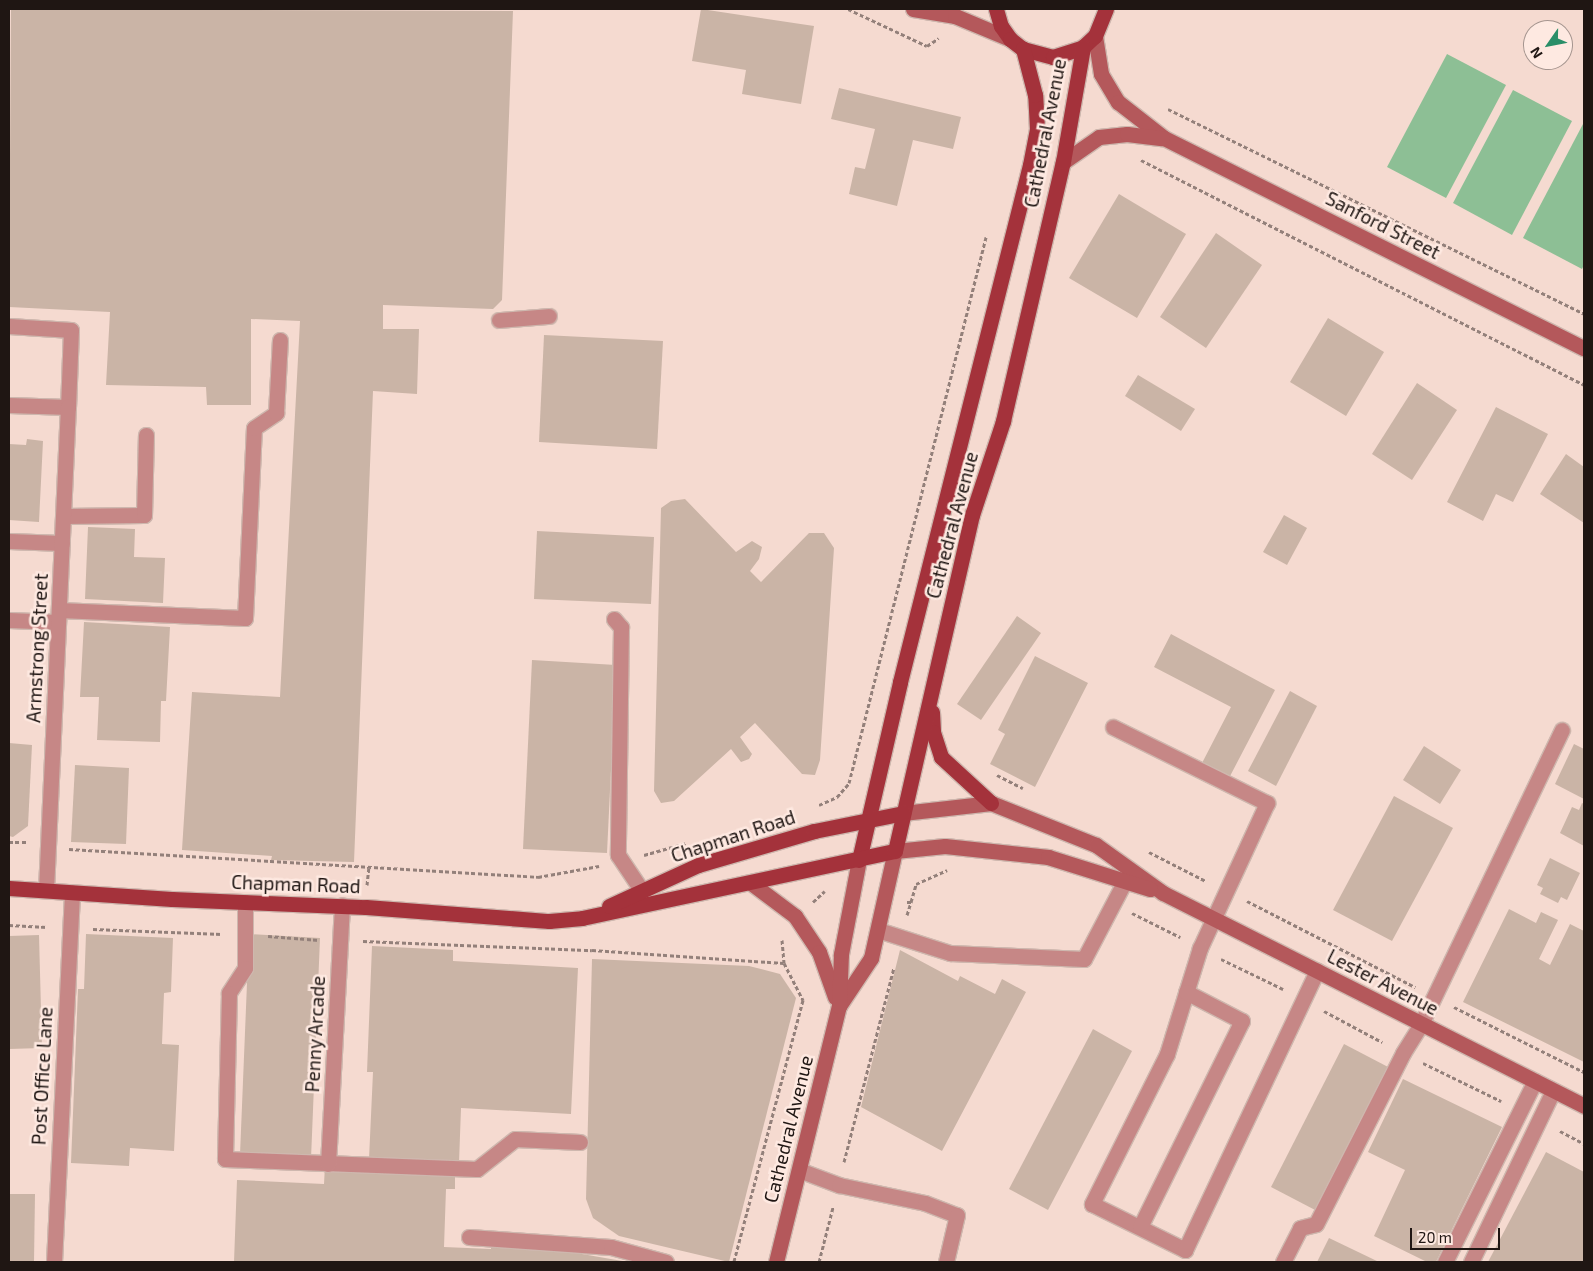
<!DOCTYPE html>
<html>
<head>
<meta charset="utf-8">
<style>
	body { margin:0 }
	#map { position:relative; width:1593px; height:1271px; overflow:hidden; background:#f5dad0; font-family:"Exo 2",sans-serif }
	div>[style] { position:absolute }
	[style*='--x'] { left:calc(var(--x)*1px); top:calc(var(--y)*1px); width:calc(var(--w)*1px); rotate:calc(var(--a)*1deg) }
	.green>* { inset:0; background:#8dbf95 }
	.building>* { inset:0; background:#cab4a6 }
	.path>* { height:3px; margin-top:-1.5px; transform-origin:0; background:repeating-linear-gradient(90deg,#93807a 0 4px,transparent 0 6.5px) }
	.roads { filter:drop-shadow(1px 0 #ceb7ae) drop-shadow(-1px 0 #ceb7ae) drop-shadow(0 1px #ceb7ae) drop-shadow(0 -1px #ceb7ae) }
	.lane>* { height:15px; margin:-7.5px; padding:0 7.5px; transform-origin:7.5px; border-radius:7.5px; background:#c68786 }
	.street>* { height:15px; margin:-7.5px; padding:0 7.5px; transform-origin:7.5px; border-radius:7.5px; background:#c68786 }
	.secondary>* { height:15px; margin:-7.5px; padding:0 7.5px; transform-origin:7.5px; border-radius:7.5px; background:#b4585b }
	.primary>* { height:15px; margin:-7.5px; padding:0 7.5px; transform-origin:7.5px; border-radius:7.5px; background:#a4323b }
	span { translate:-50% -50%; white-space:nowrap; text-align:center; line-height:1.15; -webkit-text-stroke:5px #fee9e1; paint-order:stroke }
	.street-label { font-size:19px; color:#1f1613 }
	.frame { position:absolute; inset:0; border:10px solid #1f1613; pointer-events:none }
	.north { position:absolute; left:1523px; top:20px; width:50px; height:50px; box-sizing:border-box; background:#fee9e1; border:1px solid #a5958f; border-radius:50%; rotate:237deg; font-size:14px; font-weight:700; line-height:20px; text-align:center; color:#1f1613 }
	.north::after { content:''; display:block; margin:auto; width:18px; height:22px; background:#2a8e68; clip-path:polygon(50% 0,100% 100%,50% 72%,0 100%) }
	.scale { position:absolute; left:1410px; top:1228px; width:90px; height:22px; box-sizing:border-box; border:2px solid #1f1613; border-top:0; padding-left:6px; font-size:15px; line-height:18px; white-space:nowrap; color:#1f1613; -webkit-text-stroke:4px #fee9e1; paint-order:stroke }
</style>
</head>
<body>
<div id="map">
	<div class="green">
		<div style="clip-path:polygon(1447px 54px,1506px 85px,1446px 198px,1387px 167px)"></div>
		<div style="clip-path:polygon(1513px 90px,1572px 121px,1512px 235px,1453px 203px)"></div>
		<div style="clip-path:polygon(1583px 124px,1584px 265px,1582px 269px,1523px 238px)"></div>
	</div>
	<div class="building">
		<div style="clip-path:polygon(11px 9px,513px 11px,502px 300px,493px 309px,383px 305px,383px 329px,419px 329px,417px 394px,373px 391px,354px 862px,271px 860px,272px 856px,182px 850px,192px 692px,280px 697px,300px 321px,251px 319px,251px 405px,207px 405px,206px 387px,106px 385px,110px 312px,9px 307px)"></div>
		<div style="clip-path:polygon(701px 9px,814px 26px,801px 104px,742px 94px,746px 70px,692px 61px)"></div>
		<div style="clip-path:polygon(839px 88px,961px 117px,953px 149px,913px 140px,897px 206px,849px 194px,855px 167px,865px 169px,875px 129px,831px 119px)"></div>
		<div style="clip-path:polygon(1119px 194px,1186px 234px,1137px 318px,1069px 278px)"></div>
		<div style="clip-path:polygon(1216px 233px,1262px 265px,1206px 348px,1160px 317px)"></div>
		<div style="clip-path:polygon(1328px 318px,1384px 352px,1346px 416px,1290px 382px)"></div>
		<div style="clip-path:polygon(544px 335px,663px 341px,657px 449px,539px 442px)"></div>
		<div style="clip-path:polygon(1138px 375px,1195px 409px,1181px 431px,1125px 396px)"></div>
		<div style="clip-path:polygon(1417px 383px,1457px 410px,1412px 480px,1372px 454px)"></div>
		<div style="clip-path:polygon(1496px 407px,1548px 434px,1513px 502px,1496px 494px,1483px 521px,1447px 502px)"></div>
		<div style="clip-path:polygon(27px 439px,43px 441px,39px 522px,9px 520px,9px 444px,26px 445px)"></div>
		<div style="clip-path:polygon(1566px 454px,1584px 467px,1584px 523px,1540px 494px)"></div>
		<div style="clip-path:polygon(685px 499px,736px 552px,752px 541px,762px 547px,759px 559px,750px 571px,761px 582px,809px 533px,824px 533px,834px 548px,820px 760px,815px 775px,802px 774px,755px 723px,740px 737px,752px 754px,749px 759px,741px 762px,731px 749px,674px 801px,661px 803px,654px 791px,661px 508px,671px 501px)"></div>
		<div style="clip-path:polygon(1284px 515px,1307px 528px,1287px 565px,1263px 552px)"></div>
		<div style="clip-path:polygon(88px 527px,135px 529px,134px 557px,165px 558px,163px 603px,85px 599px)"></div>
		<div style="clip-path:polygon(537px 531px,654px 537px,651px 604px,534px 599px)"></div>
		<div style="clip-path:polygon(1017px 616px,1041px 633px,981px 720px,957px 704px)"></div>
		<div style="clip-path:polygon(84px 622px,170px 627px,166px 701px,161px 701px,160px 742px,97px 740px,99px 697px,80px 697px)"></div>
		<div style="clip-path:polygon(1171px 634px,1275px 690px,1228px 780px,1201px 765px,1231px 707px,1154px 667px)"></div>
		<div style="clip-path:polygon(1035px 656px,1088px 683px,1035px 787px,990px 764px,1005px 734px,998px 730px)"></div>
		<div style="clip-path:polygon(532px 660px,616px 665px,607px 853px,523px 849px)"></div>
		<div style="clip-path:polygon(1290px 691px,1317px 706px,1276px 786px,1248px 771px)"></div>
		<div style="clip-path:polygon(9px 743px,32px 745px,28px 826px,13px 837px,9px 836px)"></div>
		<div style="clip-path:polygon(1574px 744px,1584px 749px,1584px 799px,1555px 784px)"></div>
		<div style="clip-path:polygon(1424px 746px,1461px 770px,1440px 804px,1403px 780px)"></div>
		<div style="clip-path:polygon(75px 765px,129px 768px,126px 844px,71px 842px)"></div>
		<div style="clip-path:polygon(1394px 796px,1453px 828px,1392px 941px,1333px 910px)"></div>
		<div style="clip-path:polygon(1582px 803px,1584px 804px,1584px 846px,1560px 833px,1572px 807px,1579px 810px)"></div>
		<div style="clip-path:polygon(1550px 858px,1580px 873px,1567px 900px,1561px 897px,1558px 903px,1540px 894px,1543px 888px,1537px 885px)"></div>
		<div style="clip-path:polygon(1509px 909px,1536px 923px,1541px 912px,1558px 920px,1539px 959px,1550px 965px,1570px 924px,1584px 931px,1584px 1062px,1463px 1002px)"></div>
		<div style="clip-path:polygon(86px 934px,173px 938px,171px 992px,164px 993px,162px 1044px,179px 1045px,174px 1151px,130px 1148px,129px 1166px,71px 1163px,78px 989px,84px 989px)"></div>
		<div style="clip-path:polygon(249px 934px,320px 938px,311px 1159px,240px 1155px)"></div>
		<div style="clip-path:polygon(39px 935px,42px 1048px,9px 1049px,9px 936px)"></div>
		<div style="clip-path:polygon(372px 946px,453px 950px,453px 961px,578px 968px,571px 1114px,461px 1108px,459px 1163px,369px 1159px,373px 1072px,367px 1072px)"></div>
		<div style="clip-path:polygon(900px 950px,958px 981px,960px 976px,995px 994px,1002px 979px,1026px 992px,942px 1151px,861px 1107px)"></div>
		<div style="clip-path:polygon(592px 959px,749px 966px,780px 974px,796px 998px,729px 1262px,619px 1236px,593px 1218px,586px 1199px)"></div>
		<div style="clip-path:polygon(1093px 1029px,1132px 1051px,1048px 1210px,1009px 1189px)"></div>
		<div style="clip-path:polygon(1344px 1044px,1390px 1068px,1317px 1211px,1271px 1187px)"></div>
		<div style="clip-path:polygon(1403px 1079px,1502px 1127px,1436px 1262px,1427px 1262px,1374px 1236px,1405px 1170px,1368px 1152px)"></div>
		<div style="clip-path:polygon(1546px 1152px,1584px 1172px,1584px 1262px,1488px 1262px)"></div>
		<div style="clip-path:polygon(325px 1165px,455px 1170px,455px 1189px,446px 1189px,444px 1247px,491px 1249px,491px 1242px,583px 1246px,582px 1254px,628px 1262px,234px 1262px,237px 1180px,324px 1184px)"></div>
		<div style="clip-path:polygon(9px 1194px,35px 1194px,34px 1262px,9px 1262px)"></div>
		<div style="clip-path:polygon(1329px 1238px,1379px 1262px,1317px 1262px)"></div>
	</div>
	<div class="path">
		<div style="--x:848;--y:9;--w:87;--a:25.1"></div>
		<div style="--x:927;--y:46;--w:14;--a:-34"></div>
		<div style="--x:1168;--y:109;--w:464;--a:26.2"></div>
		<div style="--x:1141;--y:160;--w:497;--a:26.9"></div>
		<div style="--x:997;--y:775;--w:29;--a:27"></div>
		<div style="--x:819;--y:805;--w:20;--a:-24"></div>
		<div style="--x:837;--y:797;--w:18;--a:-49"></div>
		<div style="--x:849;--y:783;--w:563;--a:-75.91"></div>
		<div style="--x:9;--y:842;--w:17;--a:0"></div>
		<div style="--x:69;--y:849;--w:470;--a:3.4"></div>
		<div style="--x:538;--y:877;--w:62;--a:-10.2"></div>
		<div style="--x:1149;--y:852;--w:64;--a:27"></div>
		<div style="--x:644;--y:855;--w:44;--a:-15.9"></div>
		<div style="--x:367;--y:885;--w:19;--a:-84"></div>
		<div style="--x:1247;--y:901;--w:189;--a:27.1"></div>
		<div style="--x:813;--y:902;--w:16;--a:-43"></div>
		<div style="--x:907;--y:902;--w:4;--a:0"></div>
		<div style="--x:911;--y:902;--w:19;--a:-74"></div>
		<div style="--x:916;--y:884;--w:34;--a:-24"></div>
		<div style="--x:1132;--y:913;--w:54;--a:26.6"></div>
		<div style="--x:907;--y:915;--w:14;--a:-73"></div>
		<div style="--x:9;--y:925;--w:38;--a:3"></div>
		<div style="--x:93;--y:929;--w:129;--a:2.2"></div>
		<div style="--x:268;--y:936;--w:51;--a:4.5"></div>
		<div style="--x:782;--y:940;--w:23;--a:85"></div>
		<div style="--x:363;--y:941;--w:229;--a:2.3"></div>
		<div style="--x:592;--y:950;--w:192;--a:3.9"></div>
		<div style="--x:784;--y:963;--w:42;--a:62.8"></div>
		<div style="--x:803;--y:1000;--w:271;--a:104.8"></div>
		<div style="--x:1221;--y:959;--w:69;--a:25.8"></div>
		<div style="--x:1454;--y:1007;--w:145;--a:26.6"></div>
		<div style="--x:1324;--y:1011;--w:66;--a:28.1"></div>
		<div style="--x:1423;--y:1063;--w:87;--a:26"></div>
		<div style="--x:1560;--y:1131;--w:27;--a:28"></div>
		<div style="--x:844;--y:1162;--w:201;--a:-75.6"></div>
		<div style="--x:819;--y:1262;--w:57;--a:-75.7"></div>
	</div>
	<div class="roads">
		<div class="lane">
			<div style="--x:499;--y:320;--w:50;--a:-4.6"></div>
			<div style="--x:9;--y:326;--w:62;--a:3.7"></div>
			<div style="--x:71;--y:330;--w:77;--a:92.2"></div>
			<div style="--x:68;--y:407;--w:59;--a:-178.1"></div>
			<div style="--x:64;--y:516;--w:80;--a:-0.7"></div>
			<div style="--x:144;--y:515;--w:80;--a:-88.6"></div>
			<div style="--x:9;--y:541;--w:53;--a:2.2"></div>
			<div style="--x:59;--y:610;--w:186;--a:2.5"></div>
			<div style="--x:245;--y:618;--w:190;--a:-87.3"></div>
			<div style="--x:254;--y:428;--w:27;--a:-34"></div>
			<div style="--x:276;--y:413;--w:73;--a:-86.9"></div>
			<div style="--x:614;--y:619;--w:11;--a:49"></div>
			<div style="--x:621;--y:627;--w:228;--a:90.8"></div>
			<div style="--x:618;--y:855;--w:43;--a:56.3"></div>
			<div style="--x:9;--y:620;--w:49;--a:2.3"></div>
			<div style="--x:1113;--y:727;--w:172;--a:26.3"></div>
			<div style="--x:1267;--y:803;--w:160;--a:114.8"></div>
			<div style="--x:1200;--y:948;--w:111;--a:107.3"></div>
			<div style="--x:1167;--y:1054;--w:168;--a:116.6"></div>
			<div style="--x:1092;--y:1204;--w:104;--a:26.3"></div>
			<div style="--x:1185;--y:1250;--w:309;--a:-64.7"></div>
			<div style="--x:245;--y:902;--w:66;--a:90"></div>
			<div style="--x:245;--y:968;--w:30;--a:123"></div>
			<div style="--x:229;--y:993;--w:166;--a:91.4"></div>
			<div style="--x:225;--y:1159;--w:252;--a:2.3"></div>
			<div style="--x:477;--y:1169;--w:48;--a:-38.3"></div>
			<div style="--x:515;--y:1139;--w:65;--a:2.6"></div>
			<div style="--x:878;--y:930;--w:76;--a:17.7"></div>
			<div style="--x:950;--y:953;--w:134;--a:2.6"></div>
			<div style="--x:1084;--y:959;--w:88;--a:-62.3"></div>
			<div style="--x:328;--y:1164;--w:259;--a:-86.9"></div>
			<div style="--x:799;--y:1170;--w:43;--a:20.6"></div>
			<div style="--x:839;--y:1185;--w:88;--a:11.8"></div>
			<div style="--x:925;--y:1203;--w:34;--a:21"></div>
			<div style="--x:957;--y:1215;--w:48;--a:103.2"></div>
			<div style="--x:1140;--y:1227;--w:230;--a:-63.7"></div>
			<div style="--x:1242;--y:1021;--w:63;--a:-152.6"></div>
			<div style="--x:469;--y:1237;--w:142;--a:4"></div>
			<div style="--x:611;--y:1247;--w:57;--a:15.3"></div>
			<div style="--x:54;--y:1262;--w:370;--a:-87.2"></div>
			<div style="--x:1283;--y:1262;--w:38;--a:-63"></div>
			<div style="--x:1300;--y:1228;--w:16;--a:-14"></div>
			<div style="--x:1316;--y:1224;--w:192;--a:-63"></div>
			<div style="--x:1403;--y:1053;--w:34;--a:-58"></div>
			<div style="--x:1421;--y:1024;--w:326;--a:-64.4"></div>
			<div style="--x:1445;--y:1262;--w:202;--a:-63.6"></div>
			<div style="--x:1471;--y:1262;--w:190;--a:-64.4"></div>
		</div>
		<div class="street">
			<div style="--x:46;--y:890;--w:484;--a:-87.4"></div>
		</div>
		<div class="secondary">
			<div style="--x:913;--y:9;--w:43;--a:9.5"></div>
			<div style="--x:955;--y:16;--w:60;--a:22.7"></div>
			<div style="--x:1095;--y:36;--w:38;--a:81"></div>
			<div style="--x:1101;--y:74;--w:33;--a:59"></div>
			<div style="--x:1118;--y:102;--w:58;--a:38"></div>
			<div style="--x:1164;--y:138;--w:470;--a:26.6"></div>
			<div style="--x:1063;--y:162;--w:44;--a:-34.8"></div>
			<div style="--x:1099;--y:137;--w:28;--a:-6"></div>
			<div style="--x:1127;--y:134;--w:35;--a:7"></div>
			<div style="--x:903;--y:813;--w:89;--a:-6.5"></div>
			<div style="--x:991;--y:803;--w:113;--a:21.8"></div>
			<div style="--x:1096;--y:845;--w:82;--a:35.6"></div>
			<div style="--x:1163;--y:893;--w:472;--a:26.8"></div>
			<div style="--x:751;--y:883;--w:55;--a:36.9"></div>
			<div style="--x:795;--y:916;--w:43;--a:56.3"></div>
			<div style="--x:819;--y:952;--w:48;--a:70.4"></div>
			<div style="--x:839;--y:1006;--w:58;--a:-56.3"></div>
			<div style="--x:871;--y:958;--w:110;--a:-77.4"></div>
			<div style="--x:895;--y:851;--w:50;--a:-5.7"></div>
			<div style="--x:945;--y:846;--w:104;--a:6.1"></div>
			<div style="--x:1048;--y:857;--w:107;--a:17.4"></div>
			<div style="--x:776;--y:1262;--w:264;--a:-76.2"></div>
			<div style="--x:839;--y:1006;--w:52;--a:-87.8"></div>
			<div style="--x:841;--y:954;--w:96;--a:-79.2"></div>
		</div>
		<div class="primary">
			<div style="--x:996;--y:9;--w:18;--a:74"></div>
			<div style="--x:1001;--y:26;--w:16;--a:55"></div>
			<div style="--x:1010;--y:39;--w:16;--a:38"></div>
			<div style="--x:1023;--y:49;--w:31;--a:15"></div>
			<div style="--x:1053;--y:57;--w:32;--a:-18"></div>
			<div style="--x:1083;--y:47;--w:16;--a:-43"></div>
			<div style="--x:1095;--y:36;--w:29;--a:-68"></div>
			<div style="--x:932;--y:712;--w:20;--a:87"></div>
			<div style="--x:933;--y:732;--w:26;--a:72"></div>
			<div style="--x:941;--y:757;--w:68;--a:42.6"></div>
			<div style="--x:859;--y:860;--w:183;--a:-77"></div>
			<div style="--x:900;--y:682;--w:533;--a:-75.89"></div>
			<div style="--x:1030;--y:165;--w:37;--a:-79"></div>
			<div style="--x:1037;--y:129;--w:34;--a:-93"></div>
			<div style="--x:1035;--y:95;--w:48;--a:-104.6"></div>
			<div style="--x:9;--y:888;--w:163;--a:3.9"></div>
			<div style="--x:172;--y:899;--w:194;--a:2.4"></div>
			<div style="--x:366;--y:907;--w:184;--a:4.4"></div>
			<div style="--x:549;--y:921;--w:33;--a:-5"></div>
			<div style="--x:582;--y:918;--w:320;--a:-12.1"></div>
			<div style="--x:895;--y:851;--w:345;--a:-77.1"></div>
			<div style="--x:972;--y:515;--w:99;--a:-71.7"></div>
			<div style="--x:1003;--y:421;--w:266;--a:-77"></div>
			<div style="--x:1063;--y:162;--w:117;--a:-80.1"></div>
			<div style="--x:609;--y:906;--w:98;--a:-24.7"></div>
			<div style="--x:698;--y:865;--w:121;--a:-16.3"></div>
			<div style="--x:814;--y:831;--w:91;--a:-11.4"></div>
		</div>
	</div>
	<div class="street-label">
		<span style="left:1045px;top:133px;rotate:-79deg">Cathedral Avenue</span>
		<span style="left:1383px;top:225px;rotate:27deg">Sanford Street</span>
		<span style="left:952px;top:525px;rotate:-75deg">Cathedral Avenue</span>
		<span style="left:37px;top:648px;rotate:-87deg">Armstrong Street</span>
		<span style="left:733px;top:836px;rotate:-18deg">Chapman Road</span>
		<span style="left:296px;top:884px;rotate:2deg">Chapman Road</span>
		<span style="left:1383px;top:982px;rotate:27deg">Lester Avenue</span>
		<span style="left:315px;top:1034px;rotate:-87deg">Penny Arcade</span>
		<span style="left:42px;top:1076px;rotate:-87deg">Post Office Lane</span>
		<span style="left:788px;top:1129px;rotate:-76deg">Cathedral Avenue</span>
	</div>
	<div class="frame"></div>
	<div class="north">N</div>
	<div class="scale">20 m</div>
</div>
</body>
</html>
